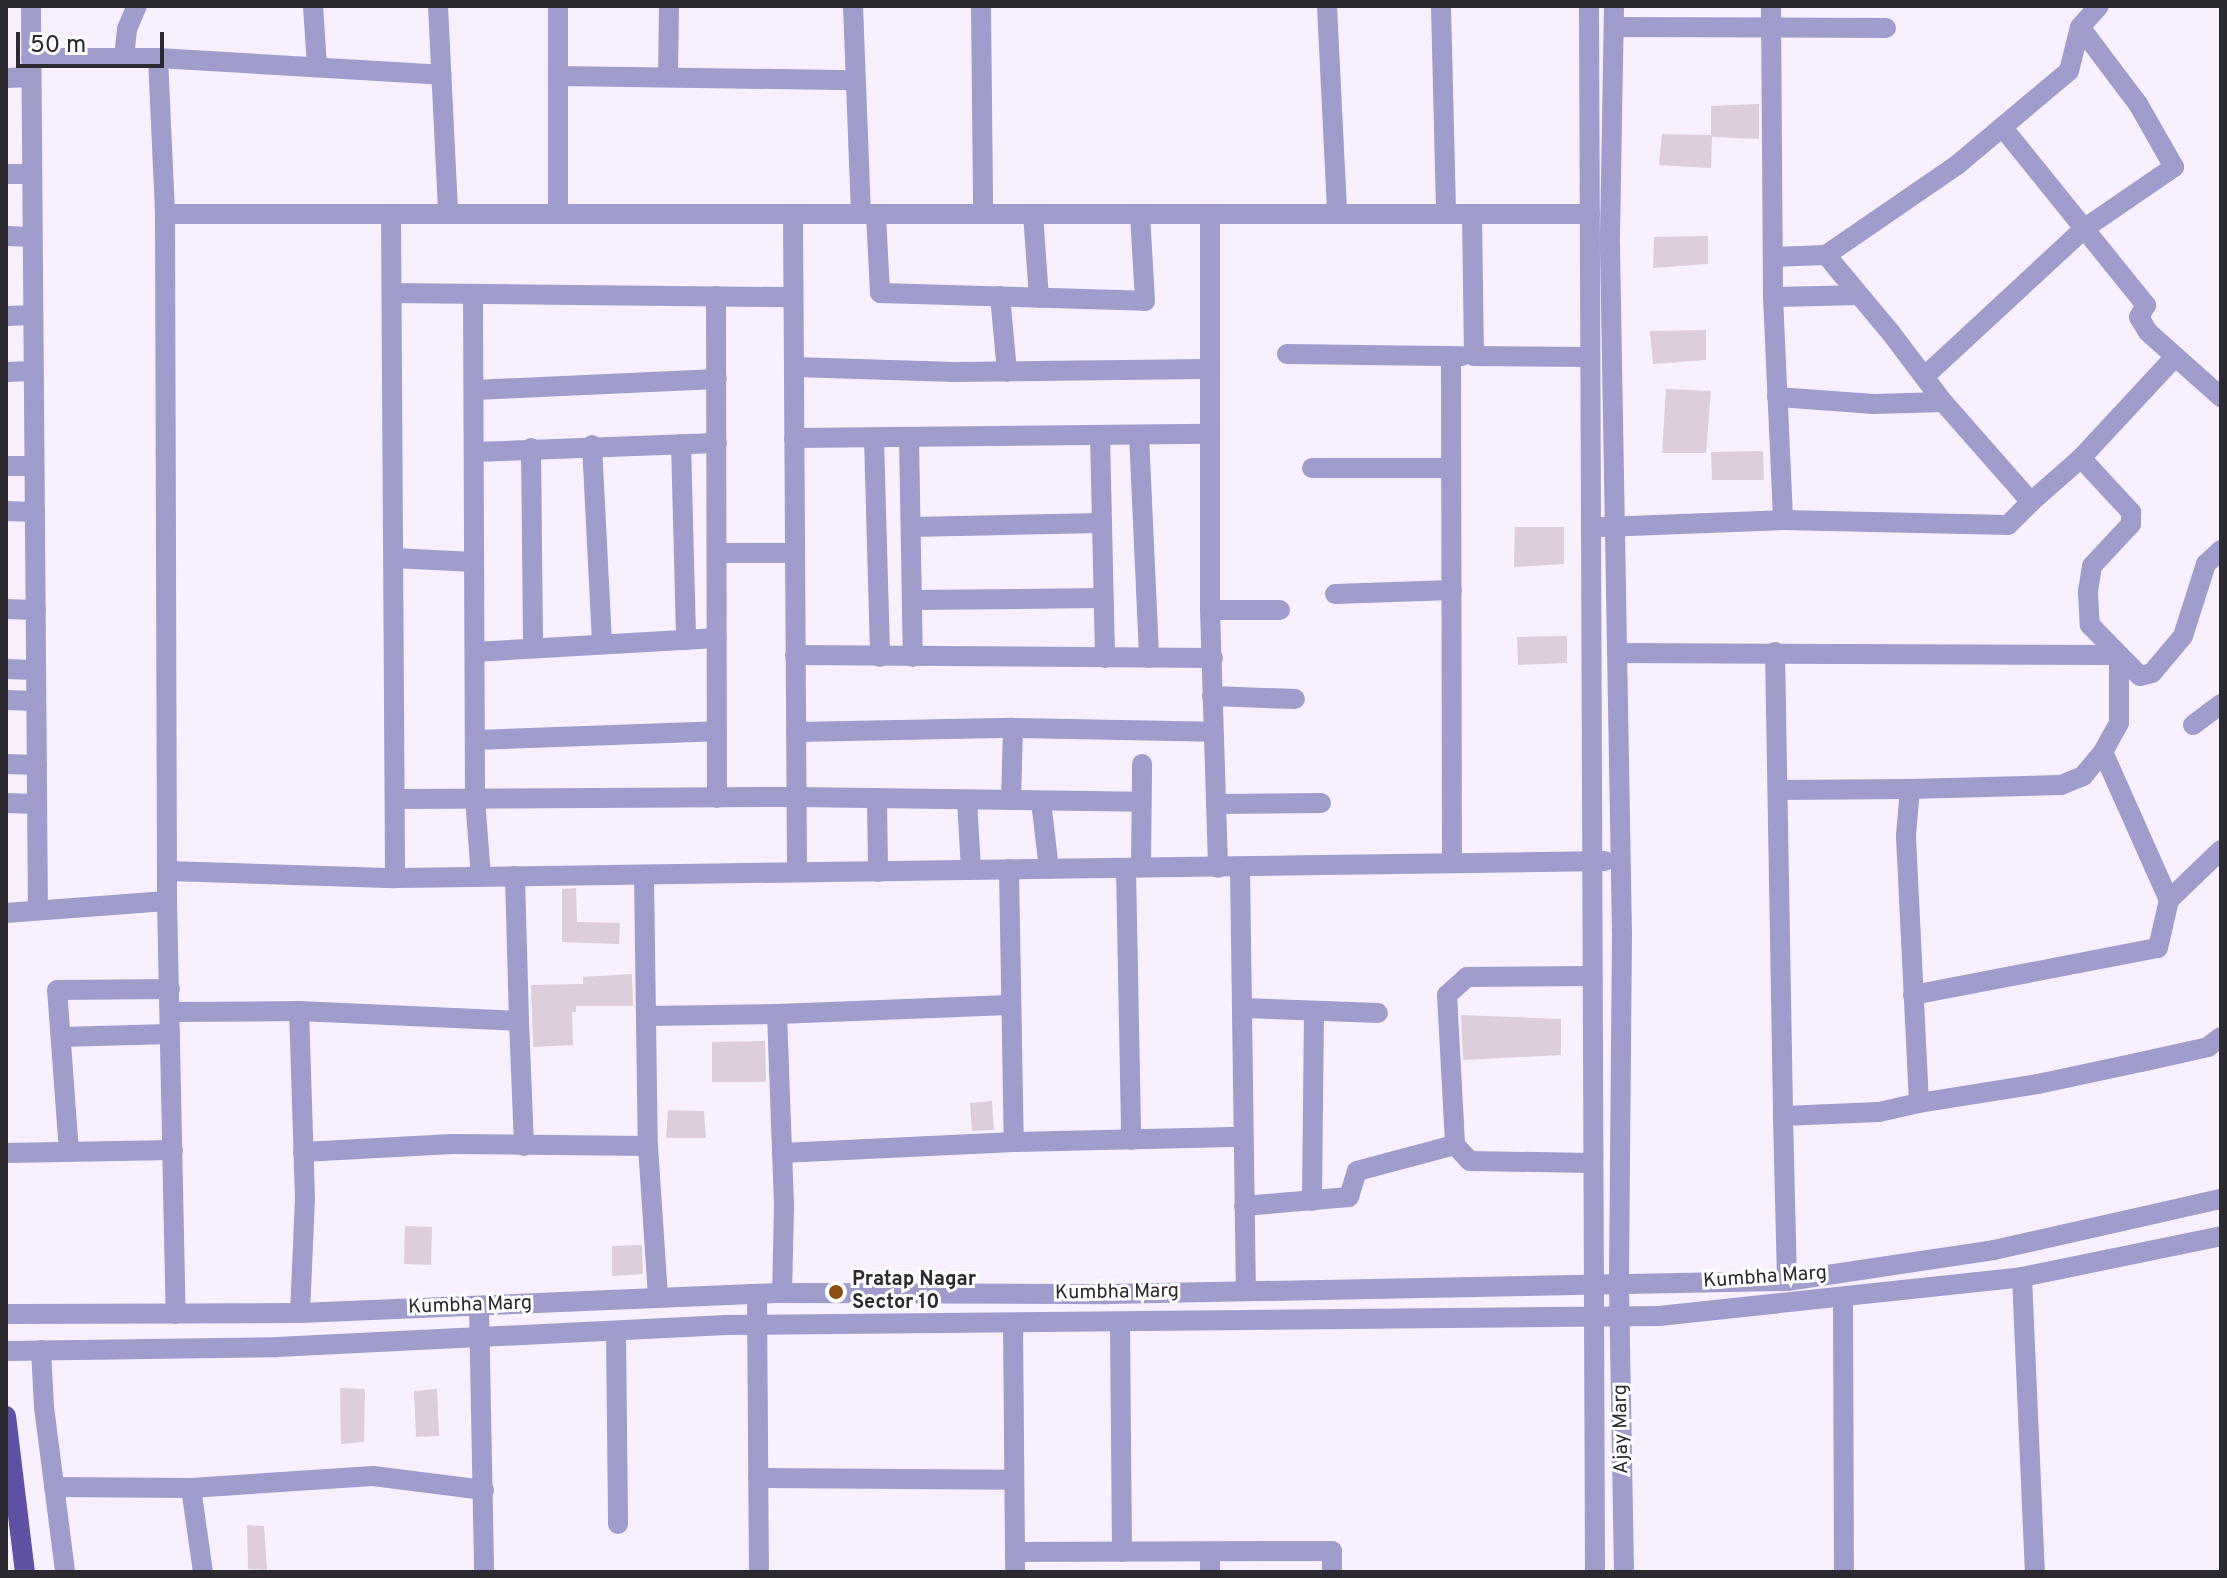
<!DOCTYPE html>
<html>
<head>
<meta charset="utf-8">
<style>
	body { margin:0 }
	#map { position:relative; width:2227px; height:1578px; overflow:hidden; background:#f8f0fe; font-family:Overpass,sans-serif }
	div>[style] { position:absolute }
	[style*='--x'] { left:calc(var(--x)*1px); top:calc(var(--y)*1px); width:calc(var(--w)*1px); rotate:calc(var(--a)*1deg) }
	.building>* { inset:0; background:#decddb }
	.minor>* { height:20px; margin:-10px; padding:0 10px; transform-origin:10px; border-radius:10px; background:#a09ccb }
	.major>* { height:20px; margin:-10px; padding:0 10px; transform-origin:10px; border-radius:10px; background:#5f51a4 }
	.dots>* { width:22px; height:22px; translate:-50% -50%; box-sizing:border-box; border:4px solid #fff; border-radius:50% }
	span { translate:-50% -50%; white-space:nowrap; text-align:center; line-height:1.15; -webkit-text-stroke:6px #fff; paint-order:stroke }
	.street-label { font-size:20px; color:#2d2930 }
	.poi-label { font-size:20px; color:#2d2930; font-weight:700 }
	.left { translate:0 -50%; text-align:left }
	.frame { position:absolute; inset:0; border:8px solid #2d2930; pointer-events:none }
	.scale { position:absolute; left:16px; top:32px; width:148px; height:36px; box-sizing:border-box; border:4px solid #2d2930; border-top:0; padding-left:10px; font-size:24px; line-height:28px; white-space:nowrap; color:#2d2930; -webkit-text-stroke:6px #fff; paint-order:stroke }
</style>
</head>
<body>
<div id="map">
	<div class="building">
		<div style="clip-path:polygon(1759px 104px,1759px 139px,1712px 137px,1711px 168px,1659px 165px,1662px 134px,1711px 135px,1711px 106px)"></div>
		<div style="clip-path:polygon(1708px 236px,1708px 264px,1653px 268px,1654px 237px)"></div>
		<div style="clip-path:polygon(1706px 330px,1706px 360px,1653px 364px,1650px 331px)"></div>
		<div style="clip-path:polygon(1666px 389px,1711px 391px,1706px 453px,1662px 453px)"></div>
		<div style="clip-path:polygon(1763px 451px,1764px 480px,1712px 480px,1711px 452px)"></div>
		<div style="clip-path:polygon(1515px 527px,1564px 527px,1564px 564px,1514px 567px)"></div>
		<div style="clip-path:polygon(1567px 636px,1567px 663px,1518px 665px,1517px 637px)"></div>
		<div style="clip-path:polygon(576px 888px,577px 922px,620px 923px,619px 944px,562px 942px,562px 889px)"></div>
		<div style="clip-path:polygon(632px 974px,633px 1006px,576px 1006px,576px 1012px,572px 1012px,573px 1045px,533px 1047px,531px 985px,583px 984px,583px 977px)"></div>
		<div style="clip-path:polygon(1461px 1015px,1561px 1019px,1561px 1055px,1463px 1060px)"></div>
		<div style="clip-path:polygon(765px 1041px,766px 1082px,712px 1082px,712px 1042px)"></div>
		<div style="clip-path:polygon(992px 1101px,994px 1130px,972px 1131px,970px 1103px)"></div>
		<div style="clip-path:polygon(668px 1110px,704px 1111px,706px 1138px,666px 1138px)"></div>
		<div style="clip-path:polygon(405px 1226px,432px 1227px,431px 1265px,404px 1264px)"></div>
		<div style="clip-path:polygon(642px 1245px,643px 1274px,612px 1276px,612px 1246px)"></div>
		<div style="clip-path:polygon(340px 1388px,365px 1389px,364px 1442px,341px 1444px)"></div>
		<div style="clip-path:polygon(437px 1389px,439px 1436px,416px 1437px,414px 1391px)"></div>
		<div style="clip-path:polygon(247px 1525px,264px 1526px,267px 1570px,248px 1569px)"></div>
	</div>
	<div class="minor">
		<div style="--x:31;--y:6;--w:904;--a:89.56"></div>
		<div style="--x:313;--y:6;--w:61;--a:86.2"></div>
		<div style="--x:438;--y:6;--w:208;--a:87.2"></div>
		<div style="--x:558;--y:6;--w:208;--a:90"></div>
		<div style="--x:853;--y:6;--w:208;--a:87.8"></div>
		<div style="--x:981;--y:6;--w:208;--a:89.4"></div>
		<div style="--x:1327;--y:6;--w:208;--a:87.2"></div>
		<div style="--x:1441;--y:6;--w:208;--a:88.6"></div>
		<div style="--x:1589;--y:6;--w:1566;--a:89.78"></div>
		<div style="--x:1614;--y:6;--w:241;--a:91"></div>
		<div style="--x:1610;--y:247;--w:686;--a:89"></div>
		<div style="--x:1622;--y:933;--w:353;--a:90.5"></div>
		<div style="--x:1619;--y:1286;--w:286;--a:89"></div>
		<div style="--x:1771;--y:6;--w:291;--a:89.6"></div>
		<div style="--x:1773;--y:297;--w:223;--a:87.4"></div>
		<div style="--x:1614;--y:27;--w:272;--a:0.2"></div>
		<div style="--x:31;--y:58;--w:127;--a:0"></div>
		<div style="--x:158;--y:58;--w:284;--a:3.4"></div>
		<div style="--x:124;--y:58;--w:29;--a:-84"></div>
		<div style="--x:127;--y:29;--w:25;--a:-67"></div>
		<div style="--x:158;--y:58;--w:156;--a:87.4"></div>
		<div style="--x:165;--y:214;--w:687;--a:89.83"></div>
		<div style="--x:167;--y:901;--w:413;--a:88.8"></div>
		<div style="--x:558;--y:76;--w:296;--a:0.8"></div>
		<div style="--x:668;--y:77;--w:71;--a:-89.2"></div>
		<div style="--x:6;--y:78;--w:25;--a:-2"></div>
		<div style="--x:2003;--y:128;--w:228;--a:51.1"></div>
		<div style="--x:2146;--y:305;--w:14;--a:120"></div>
		<div style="--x:2139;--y:317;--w:17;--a:59"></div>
		<div style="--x:2148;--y:332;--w:98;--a:41.7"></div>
		<div style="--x:6;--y:174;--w:26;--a:0"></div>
		<div style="--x:165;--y:214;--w:1425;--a:0"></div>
		<div style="--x:391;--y:214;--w:664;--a:89.65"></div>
		<div style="--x:793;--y:214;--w:658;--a:89.65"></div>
		<div style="--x:876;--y:214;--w:79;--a:87.1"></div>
		<div style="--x:880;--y:293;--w:265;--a:1.7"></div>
		<div style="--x:1145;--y:301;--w:87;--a:-93.3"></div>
		<div style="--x:1033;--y:214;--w:84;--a:85.9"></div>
		<div style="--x:1210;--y:214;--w:396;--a:90"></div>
		<div style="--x:1210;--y:610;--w:258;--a:88.2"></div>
		<div style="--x:1472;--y:214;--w:142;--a:89.2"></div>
		<div style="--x:1474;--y:356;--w:116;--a:0.5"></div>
		<div style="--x:6;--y:236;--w:26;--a:2"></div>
		<div style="--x:1826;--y:255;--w:159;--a:-34.5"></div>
		<div style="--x:1957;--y:165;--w:146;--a:-40"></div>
		<div style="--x:2069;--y:71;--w:45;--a:-76"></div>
		<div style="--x:2080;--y:27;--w:28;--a:-48"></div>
		<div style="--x:392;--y:293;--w:401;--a:0.6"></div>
		<div style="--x:473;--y:294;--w:504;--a:89.77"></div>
		<div style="--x:475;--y:798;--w:79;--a:85.7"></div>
		<div style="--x:716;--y:296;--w:502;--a:89.89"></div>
		<div style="--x:1000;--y:296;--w:76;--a:84.7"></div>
		<div style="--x:1773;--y:297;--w:86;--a:-1.3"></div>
		<div style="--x:6;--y:316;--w:27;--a:-2"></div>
		<div style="--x:1287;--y:354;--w:175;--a:0.7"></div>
		<div style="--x:1451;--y:356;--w:507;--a:89.89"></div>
		<div style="--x:794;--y:367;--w:161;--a:1.8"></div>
		<div style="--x:955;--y:372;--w:253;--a:-0.7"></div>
		<div style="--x:6;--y:372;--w:27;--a:-2"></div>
		<div style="--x:1925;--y:376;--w:218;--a:-42.8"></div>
		<div style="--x:2085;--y:228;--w:108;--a:-34.4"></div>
		<div style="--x:2174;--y:167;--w:73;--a:-119.7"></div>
		<div style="--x:2138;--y:104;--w:96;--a:-127"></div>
		<div style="--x:474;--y:390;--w:243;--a:-2.6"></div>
		<div style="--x:1777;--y:397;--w:97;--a:4.1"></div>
		<div style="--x:1874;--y:404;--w:69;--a:-1.7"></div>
		<div style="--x:1100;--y:435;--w:223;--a:88.7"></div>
		<div style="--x:1139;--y:435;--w:223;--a:87.4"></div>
		<div style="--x:909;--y:437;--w:220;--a:89"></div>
		<div style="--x:794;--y:438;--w:415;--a:-0.6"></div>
		<div style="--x:874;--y:438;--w:219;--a:88.4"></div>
		<div style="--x:681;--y:444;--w:196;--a:88.5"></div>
		<div style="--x:592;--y:445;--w:198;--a:87.1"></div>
		<div style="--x:531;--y:448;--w:198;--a:89.4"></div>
		<div style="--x:474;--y:452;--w:243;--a:-2.1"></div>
		<div style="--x:2081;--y:458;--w:138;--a:-47.1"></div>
		<div style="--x:6;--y:466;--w:28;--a:0"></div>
		<div style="--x:1312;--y:468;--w:139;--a:0"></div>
		<div style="--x:2031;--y:502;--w:67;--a:-41.3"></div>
		<div style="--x:2081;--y:458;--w:74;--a:47.2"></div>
		<div style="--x:2131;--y:512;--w:12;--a:90"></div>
		<div style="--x:2131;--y:524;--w:57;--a:132.9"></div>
		<div style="--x:2092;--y:566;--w:26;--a:99"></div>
		<div style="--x:2088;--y:592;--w:33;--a:87"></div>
		<div style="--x:2090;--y:625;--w:71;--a:45.6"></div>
		<div style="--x:2140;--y:676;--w:12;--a:-14"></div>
		<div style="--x:2152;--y:673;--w:48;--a:-50"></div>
		<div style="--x:2183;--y:636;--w:76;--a:-72.3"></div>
		<div style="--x:2206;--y:564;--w:21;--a:-43"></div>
		<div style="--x:6;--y:511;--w:29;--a:2"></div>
		<div style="--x:912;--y:527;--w:189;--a:-1.2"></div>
		<div style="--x:1603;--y:527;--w:180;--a:-2.2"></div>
		<div style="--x:1783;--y:520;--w:225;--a:1.3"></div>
		<div style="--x:2008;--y:525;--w:33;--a:-45"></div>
		<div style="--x:2031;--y:502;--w:133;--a:-131.3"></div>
		<div style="--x:1943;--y:402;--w:86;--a:-127"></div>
		<div style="--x:1891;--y:333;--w:102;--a:-129.8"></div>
		<div style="--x:1826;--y:255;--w:52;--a:177.8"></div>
		<div style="--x:717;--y:553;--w:78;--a:0"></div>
		<div style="--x:394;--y:558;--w:80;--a:2.9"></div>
		<div style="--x:1335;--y:594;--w:117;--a:-2"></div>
		<div style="--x:913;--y:600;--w:189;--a:-0.6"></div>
		<div style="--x:6;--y:609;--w:30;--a:2"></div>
		<div style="--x:1210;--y:610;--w:70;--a:0"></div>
		<div style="--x:475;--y:652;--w:242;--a:-3.3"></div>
		<div style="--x:1775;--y:652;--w:464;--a:89"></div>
		<div style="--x:1617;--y:653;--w:502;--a:0.23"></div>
		<div style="--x:2119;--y:655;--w:68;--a:90"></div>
		<div style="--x:2119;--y:723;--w:33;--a:119"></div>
		<div style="--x:2103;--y:752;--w:162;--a:66"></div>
		<div style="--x:795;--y:655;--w:418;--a:0.4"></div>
		<div style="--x:6;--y:669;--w:30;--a:2"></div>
		<div style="--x:1212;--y:696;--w:83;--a:2.1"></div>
		<div style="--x:6;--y:700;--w:30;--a:2"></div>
		<div style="--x:2193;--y:725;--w:35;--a:-37"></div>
		<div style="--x:796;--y:732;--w:217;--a:-1.1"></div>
		<div style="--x:1013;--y:728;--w:200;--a:1.1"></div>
		<div style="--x:475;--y:740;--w:242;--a:-2.1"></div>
		<div style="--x:6;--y:764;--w:31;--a:2"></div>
		<div style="--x:1778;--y:790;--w:132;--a:-0.4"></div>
		<div style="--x:877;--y:798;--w:74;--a:89.2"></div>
		<div style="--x:395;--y:799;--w:401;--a:-0.3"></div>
		<div style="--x:796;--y:797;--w:345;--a:0.8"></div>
		<div style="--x:967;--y:800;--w:70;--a:86.7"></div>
		<div style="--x:1011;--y:800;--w:72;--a:-88.4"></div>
		<div style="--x:1041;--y:801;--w:68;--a:83.3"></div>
		<div style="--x:6;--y:803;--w:31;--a:2"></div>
		<div style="--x:1216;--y:804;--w:105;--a:-0.5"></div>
		<div style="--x:1141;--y:867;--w:103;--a:-89.4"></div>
		<div style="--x:1126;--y:868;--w:272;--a:88.9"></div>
		<div style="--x:1240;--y:868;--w:422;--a:89.2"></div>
		<div style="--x:1009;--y:869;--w:273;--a:89"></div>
		<div style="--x:167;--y:871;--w:228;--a:1.8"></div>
		<div style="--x:395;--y:878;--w:1210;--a:-0.8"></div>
		<div style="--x:644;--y:875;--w:271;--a:89.2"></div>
		<div style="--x:6;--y:913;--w:161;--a:-4.3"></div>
		<div style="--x:1592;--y:976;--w:125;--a:179.5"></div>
		<div style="--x:1467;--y:977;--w:27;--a:138"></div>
		<div style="--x:1447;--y:995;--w:150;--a:86.9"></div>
		<div style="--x:1455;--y:1145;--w:22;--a:47"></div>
		<div style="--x:1470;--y:1161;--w:122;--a:0.9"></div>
		<div style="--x:1913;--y:995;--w:249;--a:-10.9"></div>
		<div style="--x:2158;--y:948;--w:49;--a:-77.1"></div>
		<div style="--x:2169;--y:900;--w:72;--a:-43.9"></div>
		<div style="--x:1242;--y:1008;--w:136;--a:2.1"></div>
		<div style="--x:170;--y:1012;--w:129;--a:-0.4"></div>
		<div style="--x:777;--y:1014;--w:232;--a:-2.2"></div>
		<div style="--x:648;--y:1016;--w:129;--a:-0.9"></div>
		<div style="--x:777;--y:1014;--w:193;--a:87.9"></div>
		<div style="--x:784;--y:1207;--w:86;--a:91.3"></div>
		<div style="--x:519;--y:1021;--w:125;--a:87.7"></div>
		<div style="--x:61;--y:1037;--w:109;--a:-1.6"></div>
		<div style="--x:1919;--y:1103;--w:121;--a:-9.1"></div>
		<div style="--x:2038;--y:1084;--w:105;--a:-12.1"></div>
		<div style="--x:2141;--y:1062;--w:69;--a:-12.6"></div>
		<div style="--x:2208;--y:1047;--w:16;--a:-38"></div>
		<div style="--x:69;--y:1152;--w:162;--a:-94.2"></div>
		<div style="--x:57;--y:990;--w:113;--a:-0.5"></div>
		<div style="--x:303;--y:1152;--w:149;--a:-3.1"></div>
		<div style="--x:452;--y:1144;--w:196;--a:0.6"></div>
		<div style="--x:648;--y:1146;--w:151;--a:86.2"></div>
		<div style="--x:6;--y:1153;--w:167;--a:-1"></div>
		<div style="--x:782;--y:1153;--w:232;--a:-2.7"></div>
		<div style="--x:1014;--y:1142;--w:229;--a:-1.3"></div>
		<div style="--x:1312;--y:1201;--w:190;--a:-89.4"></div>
		<div style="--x:1244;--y:1206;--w:105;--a:-4.9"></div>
		<div style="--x:1349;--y:1197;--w:27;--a:-73"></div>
		<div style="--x:1357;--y:1171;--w:101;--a:-14.9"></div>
		<div style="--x:2022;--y:1277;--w:295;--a:87.5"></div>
		<div style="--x:1787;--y:1281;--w:165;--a:-91.4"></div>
		<div style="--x:1783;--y:1116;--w:96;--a:-2.4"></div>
		<div style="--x:1879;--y:1112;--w:41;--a:-12.7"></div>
		<div style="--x:1919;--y:1103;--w:268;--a:-92.8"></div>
		<div style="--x:1906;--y:835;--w:46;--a:-85"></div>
		<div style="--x:1910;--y:789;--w:151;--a:-1.5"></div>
		<div style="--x:2061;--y:785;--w:24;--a:-22"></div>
		<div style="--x:2083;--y:776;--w:31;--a:-50"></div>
		<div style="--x:757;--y:1294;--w:278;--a:89.6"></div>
		<div style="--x:1843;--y:1298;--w:274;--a:89.8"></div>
		<div style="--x:479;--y:1306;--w:266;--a:88.9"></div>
		<div style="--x:300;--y:1313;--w:114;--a:-87.5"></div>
		<div style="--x:305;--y:1199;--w:188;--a:-91.8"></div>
		<div style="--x:299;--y:1011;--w:220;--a:2.6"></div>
		<div style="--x:519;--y:1021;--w:145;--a:-91.6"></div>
		<div style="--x:6;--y:1314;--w:294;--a:-0.2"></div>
		<div style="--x:300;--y:1313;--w:482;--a:-2.4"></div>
		<div style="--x:782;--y:1293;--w:327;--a:0.2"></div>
		<div style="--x:1109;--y:1294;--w:678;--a:-1.1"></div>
		<div style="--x:1787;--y:1281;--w:209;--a:-8.5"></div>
		<div style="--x:1994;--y:1250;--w:233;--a:-12.7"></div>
		<div style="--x:1013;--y:1323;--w:249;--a:89.5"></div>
		<div style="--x:1120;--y:1323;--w:229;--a:89.5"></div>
		<div style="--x:616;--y:1331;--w:193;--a:89.4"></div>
		<div style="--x:41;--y:1350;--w:57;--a:87"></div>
		<div style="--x:44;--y:1407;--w:166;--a:82.7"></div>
		<div style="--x:6;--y:1351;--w:271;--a:-0.8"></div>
		<div style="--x:277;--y:1347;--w:450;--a:-2.8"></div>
		<div style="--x:726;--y:1325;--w:933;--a:-0.55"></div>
		<div style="--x:1659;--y:1316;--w:365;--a:-6.1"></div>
		<div style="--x:2022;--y:1277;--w:203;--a:-11.6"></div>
		<div style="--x:758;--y:1478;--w:256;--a:0.4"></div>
		<div style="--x:54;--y:1487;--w:137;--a:0.4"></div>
		<div style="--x:191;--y:1488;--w:182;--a:-3.8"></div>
		<div style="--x:373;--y:1476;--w:112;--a:7.2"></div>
		<div style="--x:191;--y:1488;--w:85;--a:81.9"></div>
		<div style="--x:1015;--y:1552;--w:317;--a:-0.2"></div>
		<div style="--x:1332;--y:1551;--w:21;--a:90"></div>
		<div style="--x:1210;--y:1552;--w:20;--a:90"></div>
	</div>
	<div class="major">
		<div style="--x:6;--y:1416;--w:157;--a:83.1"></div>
	</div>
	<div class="dots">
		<div style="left:836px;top:1292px;background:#8d4e14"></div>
	</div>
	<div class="street-label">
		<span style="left:1765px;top:1278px;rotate:-4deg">Kumbha Marg</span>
		<span style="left:1117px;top:1293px;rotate:-1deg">Kumbha Marg</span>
		<span style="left:470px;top:1306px;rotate:-2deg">Kumbha Marg</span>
		<span style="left:1622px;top:1429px;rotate:-91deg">Ajay Marg</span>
	</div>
	<div class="poi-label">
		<span class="left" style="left:852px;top:1292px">Pratap Nagar<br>Sector 10</span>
	</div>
	<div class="frame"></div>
	<div class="scale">50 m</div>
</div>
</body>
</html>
